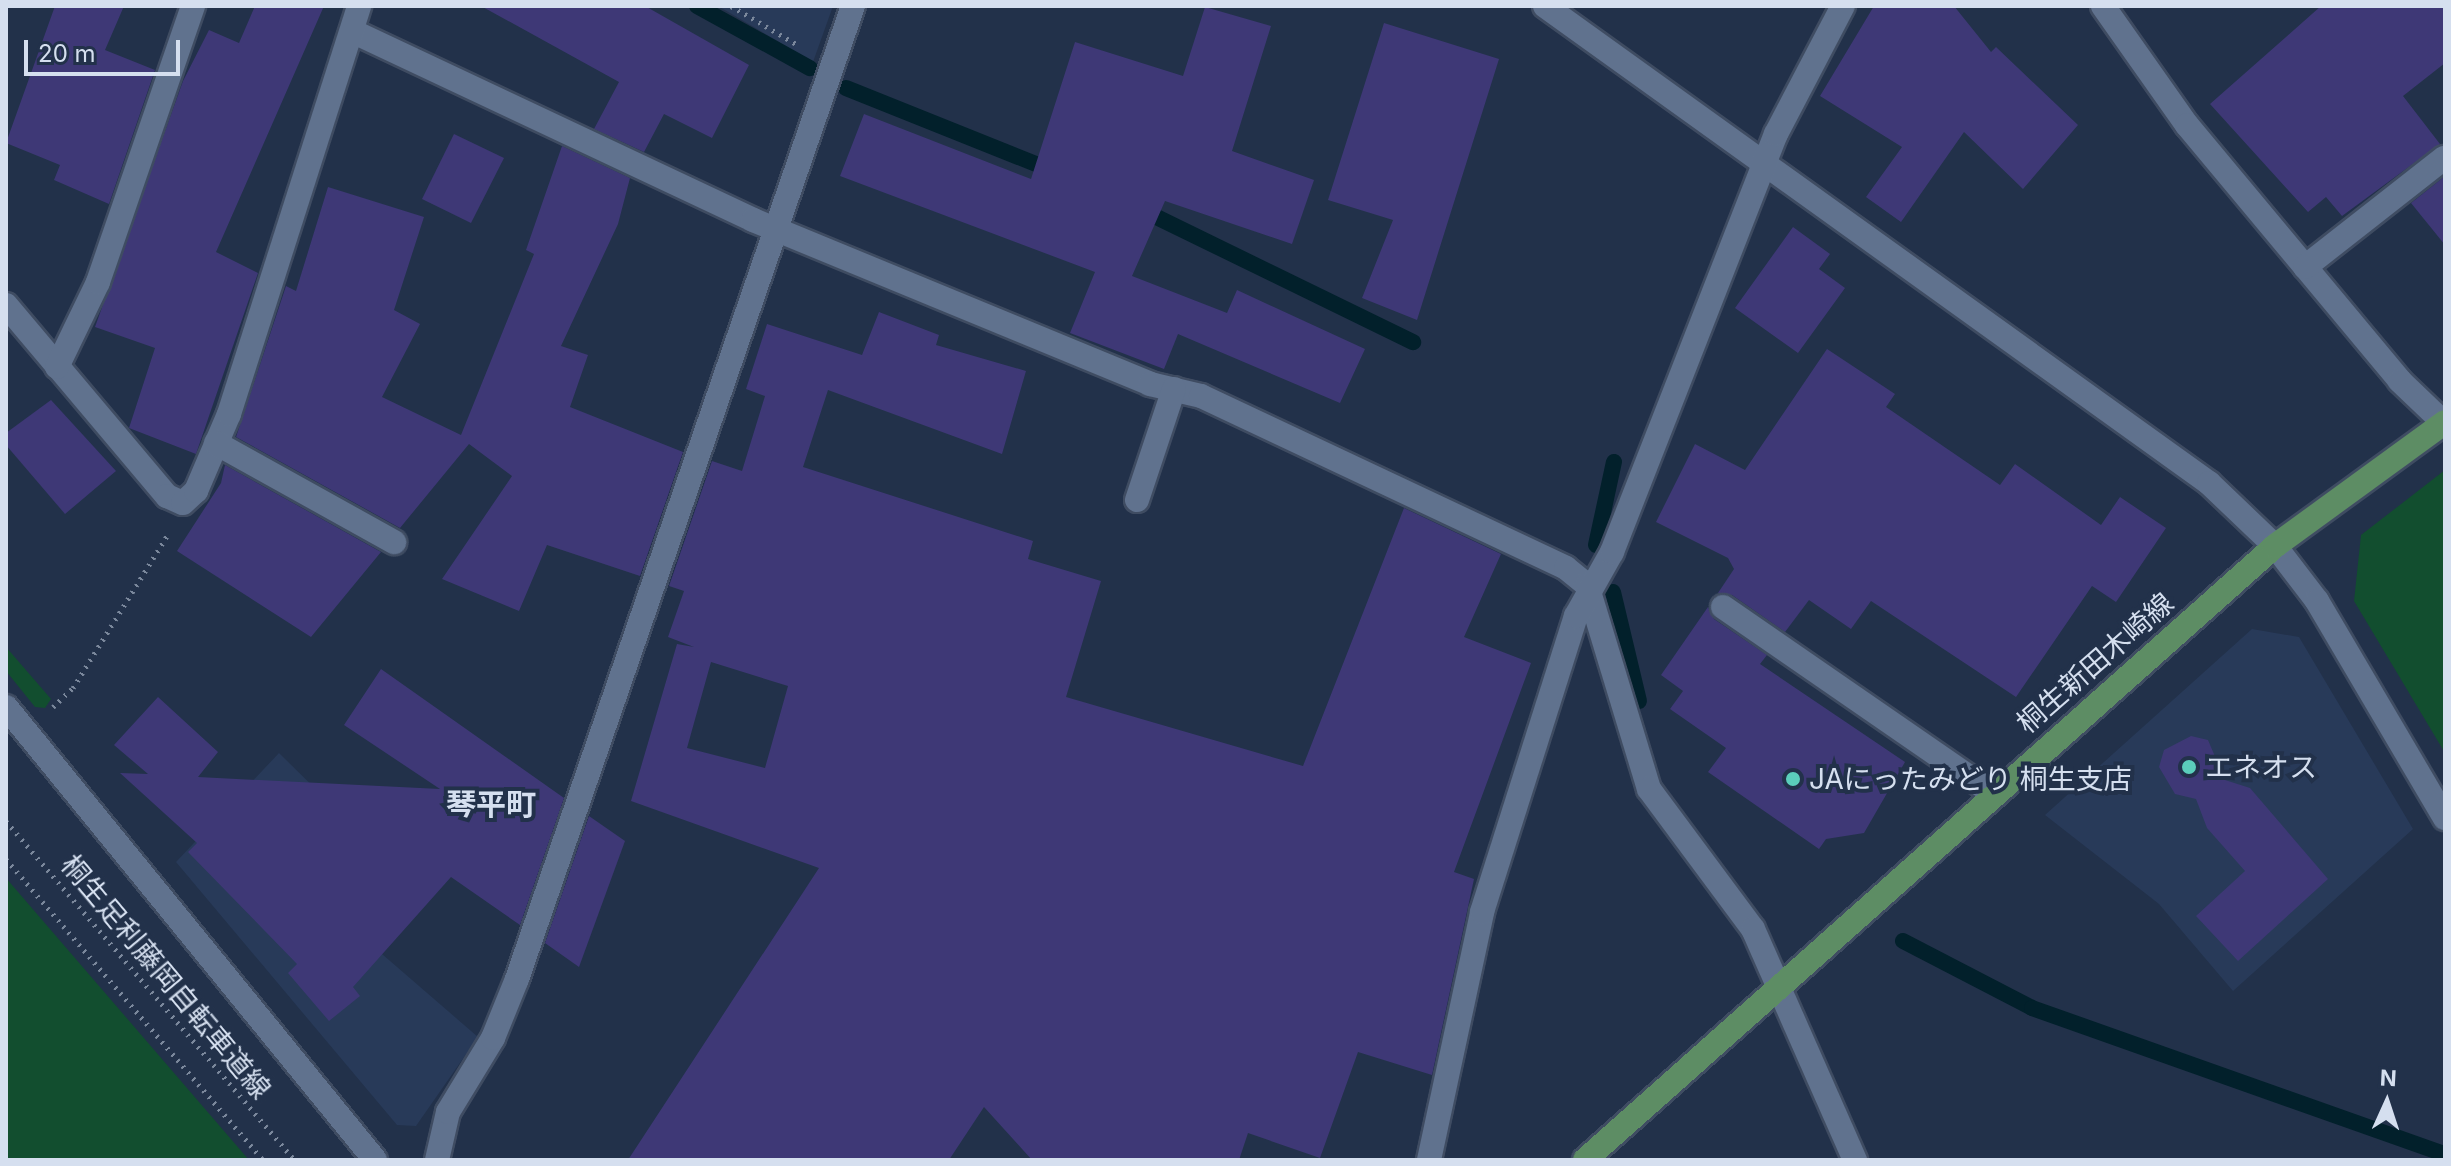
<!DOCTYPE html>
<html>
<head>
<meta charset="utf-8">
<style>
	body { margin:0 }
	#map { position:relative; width:2451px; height:1166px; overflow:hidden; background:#22314a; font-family:Inter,"Noto Sans JP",sans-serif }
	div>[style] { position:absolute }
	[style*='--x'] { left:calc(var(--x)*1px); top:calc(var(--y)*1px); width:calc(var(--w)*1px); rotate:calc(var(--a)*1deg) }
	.built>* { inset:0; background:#283a59 }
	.green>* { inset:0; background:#124e2f }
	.stream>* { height:16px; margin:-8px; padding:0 8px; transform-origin:8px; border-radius:8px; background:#02202b }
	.building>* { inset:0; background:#3e3876 }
	.path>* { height:5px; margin-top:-2.5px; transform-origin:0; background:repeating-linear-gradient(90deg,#7b889c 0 2px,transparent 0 8px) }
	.roads { filter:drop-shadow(2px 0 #3f4c62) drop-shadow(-2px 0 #3f4c62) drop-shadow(0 2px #3f4c62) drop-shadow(0 -2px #3f4c62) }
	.minor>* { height:24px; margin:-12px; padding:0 12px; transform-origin:12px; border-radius:12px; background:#60728e }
	.major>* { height:24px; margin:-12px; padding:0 12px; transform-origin:12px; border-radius:12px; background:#5d8d64 }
	.dots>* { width:22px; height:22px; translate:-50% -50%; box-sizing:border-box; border:4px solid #22314a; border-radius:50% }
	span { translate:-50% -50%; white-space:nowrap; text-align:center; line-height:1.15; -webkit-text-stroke:8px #22314a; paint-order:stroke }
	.street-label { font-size:28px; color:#d5dfef }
	.poi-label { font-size:28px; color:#d5dfef }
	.left { translate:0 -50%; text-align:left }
	.neighbourhood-label { font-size:30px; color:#d5dfef; font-weight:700 }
	.frame { position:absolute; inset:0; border:8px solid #d5dfef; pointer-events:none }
	.north { position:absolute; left:2347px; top:1062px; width:80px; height:80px; -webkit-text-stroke:6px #22314a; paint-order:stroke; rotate:3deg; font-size:22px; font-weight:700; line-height:32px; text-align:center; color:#d5dfef }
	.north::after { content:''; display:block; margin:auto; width:28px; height:36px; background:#d5dfef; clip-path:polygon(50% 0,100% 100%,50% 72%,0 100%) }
	.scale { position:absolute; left:24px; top:40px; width:156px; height:36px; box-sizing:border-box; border:4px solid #d5dfef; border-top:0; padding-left:10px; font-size:24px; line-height:28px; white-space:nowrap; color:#d5dfef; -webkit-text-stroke:6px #22314a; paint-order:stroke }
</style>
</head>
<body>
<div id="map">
	<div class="built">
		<div style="clip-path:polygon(718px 6px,833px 6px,813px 62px)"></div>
		<div style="clip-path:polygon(2252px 629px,2299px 637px,2413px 829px,2233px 991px,2159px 904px,2045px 815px)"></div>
		<div style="clip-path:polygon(279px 753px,395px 867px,345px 922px,478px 1037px,416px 1126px,397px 1125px,176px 862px)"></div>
	</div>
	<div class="green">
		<div style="clip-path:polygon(2445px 470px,2445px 753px,2354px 601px,2361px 535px)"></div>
		<div style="clip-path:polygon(6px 647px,51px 699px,45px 708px,35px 707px,6px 671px)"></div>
		<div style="clip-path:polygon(6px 878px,249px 1160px,6px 1160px)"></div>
	</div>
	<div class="stream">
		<div style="--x:697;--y:6;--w:129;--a:28.8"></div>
		<div style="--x:846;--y:88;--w:223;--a:21.8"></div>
		<div style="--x:1140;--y:209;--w:304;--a:26"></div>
		<div style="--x:1596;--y:545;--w:85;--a:-77.8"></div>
		<div style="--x:1613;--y:592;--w:112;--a:76.6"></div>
		<div style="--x:1903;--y:941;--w:145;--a:27.4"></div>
		<div style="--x:2032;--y:1008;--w:438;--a:19.5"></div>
	</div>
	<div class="building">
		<div style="clip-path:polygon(55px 6px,124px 6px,105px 50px,155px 70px,109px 204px,54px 180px,60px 165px,6px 143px)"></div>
		<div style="clip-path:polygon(255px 6px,324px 6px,216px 252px,258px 273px,196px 454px,129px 428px,155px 348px,95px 327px,183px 81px,209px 30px,239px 43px)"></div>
		<div style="clip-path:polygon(481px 6px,645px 6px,749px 65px,712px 138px,664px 114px,644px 152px,594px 129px,619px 82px)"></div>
		<div style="clip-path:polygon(1874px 6px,1954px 6px,1991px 52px,1996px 47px,2078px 125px,2023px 189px,1964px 132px,1901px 222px,1866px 197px,1902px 147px,1820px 96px)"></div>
		<div style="clip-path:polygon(2321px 6px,2445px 6px,2445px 63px,2403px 96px,2440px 144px,2342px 216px,2326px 197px,2308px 212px,2210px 104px)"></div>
		<div style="clip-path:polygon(1205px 7px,1271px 26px,1232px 151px,1314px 180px,1292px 244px,1165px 201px,1132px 276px,1227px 313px,1237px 290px,1365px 349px,1340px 403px,1178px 334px,1164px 369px,1070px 333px,1095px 272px,840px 176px,864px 114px,1031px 179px,1075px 42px,1183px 76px)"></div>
		<div style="clip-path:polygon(1384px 23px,1499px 59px,1417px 320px,1362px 298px,1393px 220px,1328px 200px)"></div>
		<div style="clip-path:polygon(454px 134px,504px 158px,471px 223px,422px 199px)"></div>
		<div style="clip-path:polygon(562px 146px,630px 178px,618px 224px,561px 346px,588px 355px,570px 407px,683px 452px,640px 576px,547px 545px,519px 611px,442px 579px,512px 476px,469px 444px,400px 528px,236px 437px,286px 286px,296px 291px,328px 187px,424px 217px,394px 310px,420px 324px,382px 397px,461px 435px,534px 254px,526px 250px)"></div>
		<div style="clip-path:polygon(2445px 176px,2445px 245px,2411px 203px)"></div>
		<div style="clip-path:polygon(1793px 227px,1830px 254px,1819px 269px,1845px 288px,1798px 353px,1735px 308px)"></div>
		<div style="clip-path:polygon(evenodd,879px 312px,939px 335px,936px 345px,1026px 371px,1002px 454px,828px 390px,803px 467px,1033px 541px,1028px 559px,1101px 581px,1066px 697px,1303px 766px,1404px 508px,1501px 554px,1464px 637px,1531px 663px,1454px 872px,1474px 879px,1432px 1075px,1358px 1052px,1320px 1158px,1248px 1133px,1239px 1160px,1032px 1160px,984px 1107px,949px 1160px,628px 1160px,819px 868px,631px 801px,677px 644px,694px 647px,668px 637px,684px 591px,669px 586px,712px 461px,742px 471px,765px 396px,746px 389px,767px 324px,862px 355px,879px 312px,711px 662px,788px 686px,765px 768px,687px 748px,711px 662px)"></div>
		<div style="clip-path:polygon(1827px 349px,1895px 394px,1886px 407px,2000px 485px,2015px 464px,2101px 525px,2120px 497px,2166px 528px,2116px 602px,2092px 586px,2016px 697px,1871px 601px,1851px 629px,1809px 600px,1785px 632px,1732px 595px,1718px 593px,1734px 569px,1728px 558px,1656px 522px,1695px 444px,1745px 470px)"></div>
		<div style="clip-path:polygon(51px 400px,116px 471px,65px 514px,6px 445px,6px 433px)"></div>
		<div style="clip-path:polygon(225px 465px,381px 552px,311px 637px,177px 551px,221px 483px)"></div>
		<div style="clip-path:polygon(1708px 607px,1714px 619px,1767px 655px,1760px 664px,1905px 762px,1864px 833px,1826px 839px,1819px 849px,1708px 772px,1726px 748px,1670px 709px,1683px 691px,1661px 675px)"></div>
		<div style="clip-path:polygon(381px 669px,564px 798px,520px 925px,451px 877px,353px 987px,360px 996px,329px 1021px,288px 973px,297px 964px,188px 852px,197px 843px,120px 773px,148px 774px,114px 745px,158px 697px,218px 752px,198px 777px,440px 789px,344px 725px)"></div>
		<div style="clip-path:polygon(2191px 736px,2208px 740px,2225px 780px,2250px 788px,2328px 879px,2238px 961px,2196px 916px,2245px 871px,2207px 828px,2196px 799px,2175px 794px,2159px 767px,2164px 750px)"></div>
		<div style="clip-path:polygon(589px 816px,625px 841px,579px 967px,545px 943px)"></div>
	</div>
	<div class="path">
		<div style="--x:731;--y:6;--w:78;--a:30.2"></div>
		<div style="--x:53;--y:707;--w:28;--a:-44"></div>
		<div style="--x:73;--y:688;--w:179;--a:-58.3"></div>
		<div style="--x:6;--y:821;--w:445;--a:49.6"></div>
		<div style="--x:6;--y:859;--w:396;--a:49.5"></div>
	</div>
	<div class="roads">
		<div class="minor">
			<div style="--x:1545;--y:6;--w:818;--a:35.69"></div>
			<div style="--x:2209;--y:483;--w:91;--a:43.7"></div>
			<div style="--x:2275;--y:546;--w:69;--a:52.6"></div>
			<div style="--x:2317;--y:601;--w:252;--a:59.5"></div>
			<div style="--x:2103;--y:6;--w:146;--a:54.8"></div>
			<div style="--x:2187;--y:125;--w:333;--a:50.2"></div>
			<div style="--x:2400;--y:381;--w:62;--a:43.7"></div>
			<div style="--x:354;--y:32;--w:441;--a:25.2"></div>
			<div style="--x:753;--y:220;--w:430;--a:22.4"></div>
			<div style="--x:1150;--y:384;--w:52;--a:13.2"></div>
			<div style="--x:1201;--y:396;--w:403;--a:25.2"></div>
			<div style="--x:1566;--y:568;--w:27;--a:39"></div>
			<div style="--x:1587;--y:585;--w:213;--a:73.1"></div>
			<div style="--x:1649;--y:789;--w:174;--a:53.4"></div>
			<div style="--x:1753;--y:929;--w:253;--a:66.2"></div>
			<div style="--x:2305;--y:267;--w:177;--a:-38.1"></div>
			<div style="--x:6;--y:305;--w:250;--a:49.9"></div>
			<div style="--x:167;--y:496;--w:17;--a:24"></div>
			<div style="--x:183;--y:503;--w:18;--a:-43"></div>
			<div style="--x:196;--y:491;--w:84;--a:-66.8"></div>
			<div style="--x:229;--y:414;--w:428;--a:-72.3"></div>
			<div style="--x:57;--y:367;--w:94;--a:-64.2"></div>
			<div style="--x:98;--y:282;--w:292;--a:-71"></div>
			<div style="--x:216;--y:443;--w:204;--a:29.1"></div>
			<div style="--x:1137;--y:500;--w:117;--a:-71.6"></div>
			<div style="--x:1723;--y:607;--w:328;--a:34.6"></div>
			<div style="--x:6;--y:707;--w:584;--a:50.83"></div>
			<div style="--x:437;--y:1160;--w:49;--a:-77.1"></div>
			<div style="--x:448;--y:1112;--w:87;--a:-58.7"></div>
			<div style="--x:493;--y:1038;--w:64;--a:-67.9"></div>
			<div style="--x:517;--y:979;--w:1029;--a:-70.95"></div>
			<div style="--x:1429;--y:1160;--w:254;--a:-77.9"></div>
			<div style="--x:1482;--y:912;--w:311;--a:-72.4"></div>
			<div style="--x:1576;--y:616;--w:73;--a:-60.6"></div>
			<div style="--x:1612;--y:552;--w:449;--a:-68.6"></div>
			<div style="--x:1776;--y:134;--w:144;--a:-62.4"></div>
		</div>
		<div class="major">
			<div style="--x:1585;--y:1160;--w:924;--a:-41.66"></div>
			<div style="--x:2275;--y:546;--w:210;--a:-36.1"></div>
		</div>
	</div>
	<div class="dots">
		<div style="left:2189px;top:767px;background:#5bcebb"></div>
		<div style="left:1793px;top:779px;background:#5bcebb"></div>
	</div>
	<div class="street-label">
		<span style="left:2095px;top:663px;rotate:-41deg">桐生新田木崎線</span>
		<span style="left:166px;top:977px;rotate:50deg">桐生足利藤岡自転車道線</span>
	</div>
	<div class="poi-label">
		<span class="left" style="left:2205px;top:767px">エネオス</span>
		<span class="left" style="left:1809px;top:779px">JAにったみどり 桐生支店</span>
	</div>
	<div class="neighbourhood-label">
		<span style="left:491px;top:804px">琴平町</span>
	</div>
	<div class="frame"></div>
	<div class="north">N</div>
	<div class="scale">20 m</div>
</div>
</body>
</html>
